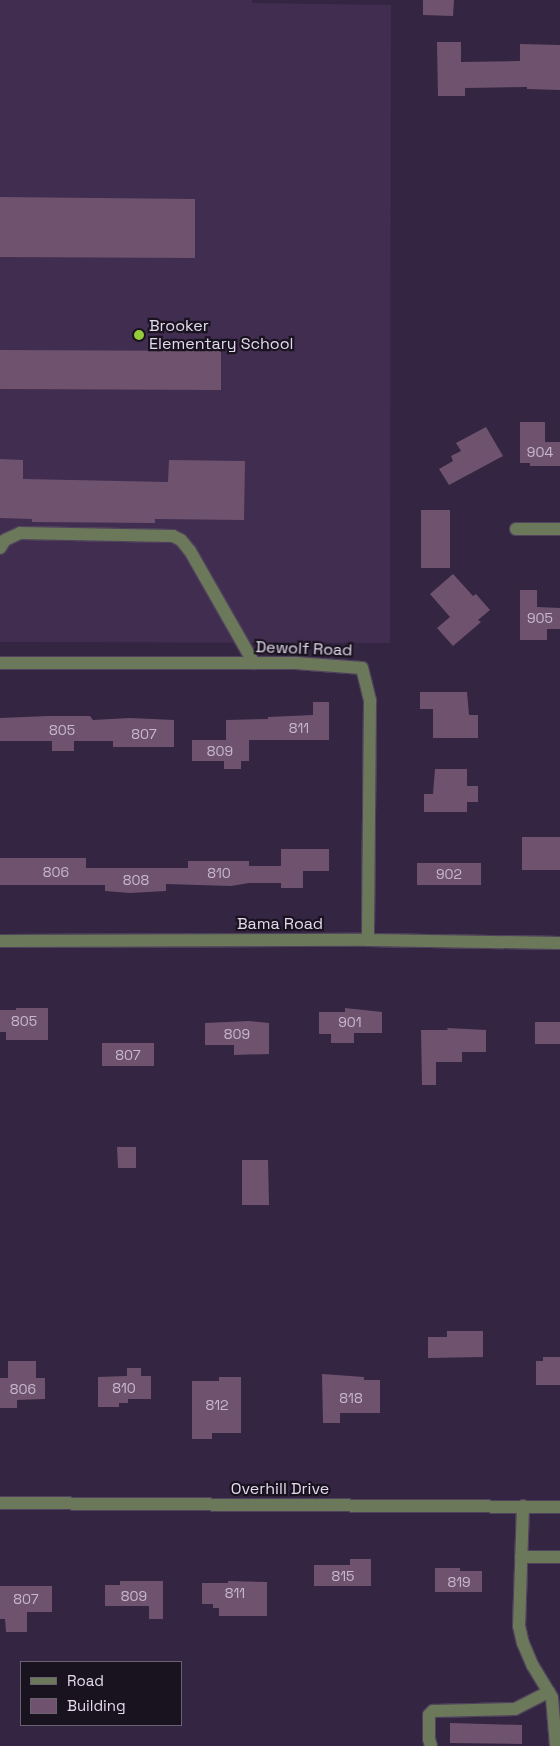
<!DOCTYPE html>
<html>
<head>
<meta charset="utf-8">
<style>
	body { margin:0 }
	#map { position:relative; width:560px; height:1746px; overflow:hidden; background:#342542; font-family:"Space Grotesk",sans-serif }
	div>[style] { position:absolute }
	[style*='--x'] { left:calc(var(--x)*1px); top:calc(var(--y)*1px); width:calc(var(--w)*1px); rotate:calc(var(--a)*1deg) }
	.built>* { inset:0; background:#402d50 }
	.building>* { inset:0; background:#6f536e }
	.roads { filter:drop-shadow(1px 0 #50425d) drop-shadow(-1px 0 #50425d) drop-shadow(0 1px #50425d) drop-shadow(0 -1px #50425d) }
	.minor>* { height:12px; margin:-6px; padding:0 6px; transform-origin:6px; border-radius:6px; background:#6b795a }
	.dots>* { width:14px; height:14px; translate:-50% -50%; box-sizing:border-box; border:2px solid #19121f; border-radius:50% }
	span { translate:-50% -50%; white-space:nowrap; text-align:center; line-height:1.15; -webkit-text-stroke:4.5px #19121f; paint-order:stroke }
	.number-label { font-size:14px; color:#c6b8cd }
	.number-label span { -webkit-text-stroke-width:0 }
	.poi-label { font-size:16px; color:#e3daed }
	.left { translate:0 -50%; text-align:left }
	.street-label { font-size:16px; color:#e3daed }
	.legend { position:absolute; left:20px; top:1661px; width:162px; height:65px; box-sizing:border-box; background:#19121f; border:1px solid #6a6271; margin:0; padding:6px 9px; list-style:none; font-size:15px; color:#e3daed }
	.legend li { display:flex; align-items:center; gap:10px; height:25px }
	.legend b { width:25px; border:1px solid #6a6271 }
</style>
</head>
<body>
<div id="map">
	<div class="built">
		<div style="clip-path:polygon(0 0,252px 0,252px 3px,391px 5px,390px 643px,0 642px)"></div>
	</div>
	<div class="building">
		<div style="clip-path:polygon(423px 0,454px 0,453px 16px,423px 15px)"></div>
		<div style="clip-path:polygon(437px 42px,461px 42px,461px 62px,520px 61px,520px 44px,560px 45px,560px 90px,527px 89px,527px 87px,465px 88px,465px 96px,438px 96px)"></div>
		<div style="clip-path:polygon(0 197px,195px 199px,195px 258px,0 257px)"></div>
		<div style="clip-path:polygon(0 350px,221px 351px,221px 390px,0 389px)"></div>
		<div style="clip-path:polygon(520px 422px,545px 422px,545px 442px,560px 442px,560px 466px,530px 466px,530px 463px,520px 463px)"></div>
		<div style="clip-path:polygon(486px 427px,503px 456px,449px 485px,439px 469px,453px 461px,451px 456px,461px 451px,456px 443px)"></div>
		<div style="clip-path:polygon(0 459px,23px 460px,23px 479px,168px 482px,169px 460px,245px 461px,244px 520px,155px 519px,155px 523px,32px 522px,32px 519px,0 518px)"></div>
		<div style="clip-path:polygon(421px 510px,450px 510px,450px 568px,421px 568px)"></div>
		<div style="clip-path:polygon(453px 574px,473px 596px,476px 594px,490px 610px,478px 620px,481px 622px,453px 646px,437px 628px,450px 617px,430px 594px)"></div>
		<div style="clip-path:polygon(520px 590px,537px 590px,537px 607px,560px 608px,560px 629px,547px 629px,547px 640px,520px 640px)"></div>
		<div style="clip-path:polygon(420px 692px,467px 692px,469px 715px,478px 715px,478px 738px,433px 738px,433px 709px,420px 709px)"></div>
		<div style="clip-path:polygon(313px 702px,329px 702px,329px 740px,249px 740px,249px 761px,241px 761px,241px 769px,224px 769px,224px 761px,192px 761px,192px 740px,226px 740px,226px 720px,268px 719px,268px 717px,313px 715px)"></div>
		<div style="clip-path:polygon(49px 716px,90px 716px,93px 720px,130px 718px,174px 720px,174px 747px,113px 747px,113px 741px,74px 741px,74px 751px,52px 751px,52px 741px,0 741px,0 718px)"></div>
		<div style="clip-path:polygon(435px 769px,467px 769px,467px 786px,478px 786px,478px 802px,467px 802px,467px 812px,424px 812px,424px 794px,433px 794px)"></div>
		<div style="clip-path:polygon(522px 837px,560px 837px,560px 870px,522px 870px)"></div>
		<div style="clip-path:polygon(281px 849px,329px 849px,329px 871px,303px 871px,303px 888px,281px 888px,281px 883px,249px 883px,231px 886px,166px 884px,166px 891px,130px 893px,105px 891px,105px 885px,0 885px,0 858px,86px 858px,86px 868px,188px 868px,188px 861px,249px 861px,249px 866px,281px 866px)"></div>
		<div style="clip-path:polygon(417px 863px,481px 863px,481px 885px,417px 885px)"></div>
		<div style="clip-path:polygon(16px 1008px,48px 1008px,48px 1040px,6px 1040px,6px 1032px,0 1032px,0 1010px,16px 1010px)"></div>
		<div style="clip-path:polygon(345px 1008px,382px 1012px,382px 1033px,354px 1033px,354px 1043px,331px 1043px,331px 1034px,319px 1034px,319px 1012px,345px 1012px)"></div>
		<div style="clip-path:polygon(249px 1021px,269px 1023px,269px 1054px,234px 1055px,234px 1045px,205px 1045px,205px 1023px)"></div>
		<div style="clip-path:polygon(535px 1022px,560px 1022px,560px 1044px,535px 1044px)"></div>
		<div style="clip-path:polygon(447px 1028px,486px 1030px,486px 1052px,462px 1052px,462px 1062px,436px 1062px,436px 1085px,422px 1085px,421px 1030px,448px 1030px)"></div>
		<div style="clip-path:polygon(102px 1043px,154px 1043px,154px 1066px,102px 1066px)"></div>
		<div style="clip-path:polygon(117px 1147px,136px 1147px,136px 1168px,118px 1168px)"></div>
		<div style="clip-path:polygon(242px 1160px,268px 1160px,269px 1205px,242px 1205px)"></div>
		<div style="clip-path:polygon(447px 1331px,483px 1331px,483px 1357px,428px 1358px,428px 1337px,447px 1337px)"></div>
		<div style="clip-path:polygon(543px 1357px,560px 1357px,560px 1385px,536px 1385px,536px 1361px,543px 1361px)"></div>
		<div style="clip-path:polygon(8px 1361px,36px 1361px,36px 1378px,45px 1378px,45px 1399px,17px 1400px,17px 1408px,0 1408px,0 1378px,8px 1378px)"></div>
		<div style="clip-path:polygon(127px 1368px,141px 1368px,141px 1376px,151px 1376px,151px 1399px,128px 1399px,128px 1403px,119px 1403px,119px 1407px,98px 1407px,98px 1377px,127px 1376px)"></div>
		<div style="clip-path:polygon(322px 1374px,364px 1377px,364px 1380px,380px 1380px,380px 1413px,340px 1413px,340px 1423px,323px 1423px)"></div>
		<div style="clip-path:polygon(219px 1377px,241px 1377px,241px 1433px,212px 1433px,212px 1439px,192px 1439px,192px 1381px,219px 1381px)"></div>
		<div style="clip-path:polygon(350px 1559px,371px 1559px,371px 1586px,314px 1586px,314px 1565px,350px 1565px)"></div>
		<div style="clip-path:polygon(435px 1568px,460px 1568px,460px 1571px,482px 1571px,482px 1592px,435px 1592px)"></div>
		<div style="clip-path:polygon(120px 1581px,163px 1581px,163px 1619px,149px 1619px,149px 1606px,105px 1606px,105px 1585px,120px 1585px)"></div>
		<div style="clip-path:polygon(228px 1581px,267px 1582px,267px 1616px,219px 1616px,219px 1608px,213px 1608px,213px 1604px,202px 1604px,202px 1583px,228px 1583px)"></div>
		<div style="clip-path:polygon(0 1586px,52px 1586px,52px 1612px,27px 1612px,27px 1632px,6px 1632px,5px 1619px,0 1619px)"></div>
		<div style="clip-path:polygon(450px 1723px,522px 1725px,522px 1744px,450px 1743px)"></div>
	</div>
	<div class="roads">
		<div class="minor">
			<div style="--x:516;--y:529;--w:44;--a:0"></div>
			<div style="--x:0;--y:548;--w:9;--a:-58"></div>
			<div style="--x:5;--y:540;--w:17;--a:-25"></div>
			<div style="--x:20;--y:533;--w:153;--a:1.1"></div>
			<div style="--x:173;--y:536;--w:9;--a:27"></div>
			<div style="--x:181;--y:540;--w:14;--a:51"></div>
			<div style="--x:190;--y:551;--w:129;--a:60.3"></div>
			<div style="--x:0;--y:663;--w:296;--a:0"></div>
			<div style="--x:296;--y:663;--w:66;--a:4.3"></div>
			<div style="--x:362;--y:668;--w:34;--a:76"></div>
			<div style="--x:370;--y:701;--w:239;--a:90.5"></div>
			<div style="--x:0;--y:941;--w:368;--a:-0.2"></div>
			<div style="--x:368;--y:940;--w:192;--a:0.9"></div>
			<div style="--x:0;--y:1503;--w:560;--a:0.41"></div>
			<div style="--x:523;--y:1506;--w:120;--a:91.9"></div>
			<div style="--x:519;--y:1626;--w:17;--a:77"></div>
			<div style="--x:523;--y:1643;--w:25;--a:67"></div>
			<div style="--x:533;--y:1666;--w:37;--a:59"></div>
			<div style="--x:552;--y:1698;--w:48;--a:85.2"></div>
			<div style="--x:521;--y:1557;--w:39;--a:0"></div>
			<div style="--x:431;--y:1746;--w:7;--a:-106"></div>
			<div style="--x:429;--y:1739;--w:24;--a:-90"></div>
			<div style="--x:429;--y:1715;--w:6;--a:-45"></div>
			<div style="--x:433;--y:1711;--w:82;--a:-1.4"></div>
			<div style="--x:515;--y:1709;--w:38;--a:-27"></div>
		</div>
	</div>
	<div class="dots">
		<div style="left:139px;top:335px;background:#96cc39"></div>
	</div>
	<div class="number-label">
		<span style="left:540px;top:452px">904</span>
		<span style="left:540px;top:618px">905</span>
		<span style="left:299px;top:728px">811</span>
		<span style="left:62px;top:730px">805</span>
		<span style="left:144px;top:734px">807</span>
		<span style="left:220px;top:751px">809</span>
		<span style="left:56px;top:872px">806</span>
		<span style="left:219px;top:873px">810</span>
		<span style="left:449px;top:874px">902</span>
		<span style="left:136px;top:880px">808</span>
		<span style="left:24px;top:1021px">805</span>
		<span style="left:350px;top:1022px">901</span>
		<span style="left:237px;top:1034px">809</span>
		<span style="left:128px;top:1055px">807</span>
		<span style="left:124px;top:1388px">810</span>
		<span style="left:23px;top:1389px">806</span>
		<span style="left:351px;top:1398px">818</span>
		<span style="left:217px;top:1405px">812</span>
		<span style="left:343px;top:1576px">815</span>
		<span style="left:459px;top:1582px">819</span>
		<span style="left:235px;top:1593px">811</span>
		<span style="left:134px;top:1596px">809</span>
		<span style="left:26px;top:1599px">807</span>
	</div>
	<div class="poi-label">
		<span class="left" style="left:149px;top:335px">Brooker<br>Elementary School</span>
	</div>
	<div class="street-label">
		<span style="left:304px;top:649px;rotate:2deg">Dewolf Road</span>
		<span style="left:280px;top:924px">Bama Road</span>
		<span style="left:280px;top:1489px">Overhill Drive</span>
	</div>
	<ul class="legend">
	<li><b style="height:6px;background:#6b795a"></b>Road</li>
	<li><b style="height:14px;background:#6f536e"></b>Building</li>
	</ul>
</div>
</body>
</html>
